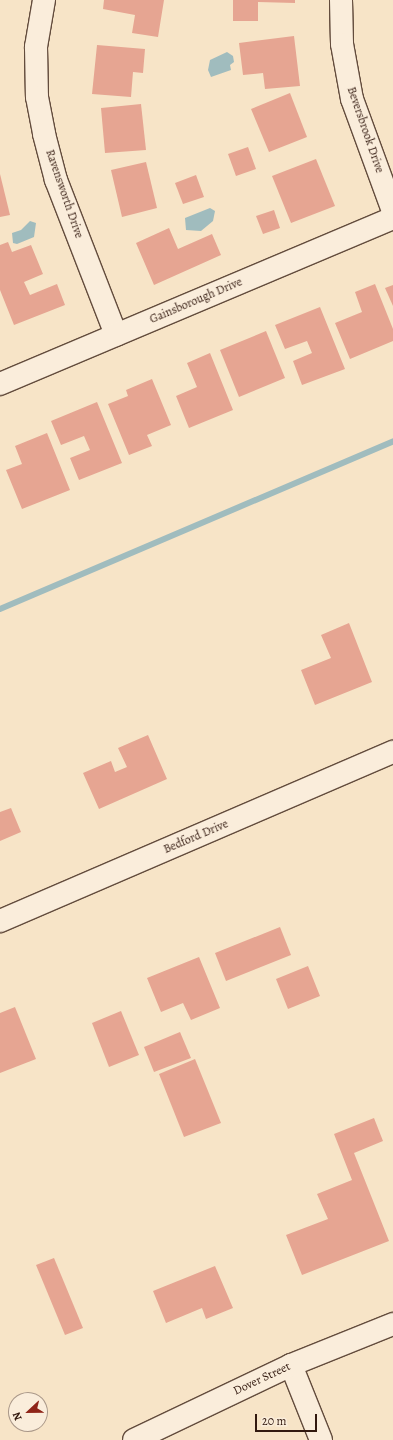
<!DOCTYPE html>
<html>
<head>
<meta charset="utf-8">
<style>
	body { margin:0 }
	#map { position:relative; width:393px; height:1440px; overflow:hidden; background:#f7e4c7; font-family:Alegreya,serif }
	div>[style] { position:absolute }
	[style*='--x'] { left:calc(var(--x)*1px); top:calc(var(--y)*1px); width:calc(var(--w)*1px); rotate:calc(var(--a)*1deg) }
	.water>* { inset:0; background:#a0bcbe }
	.stream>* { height:6px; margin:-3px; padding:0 3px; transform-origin:3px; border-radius:3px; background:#a0bcbe }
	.building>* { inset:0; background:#e6a592 }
	.roads { filter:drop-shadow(1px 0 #634c3d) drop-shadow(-1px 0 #634c3d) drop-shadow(0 1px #634c3d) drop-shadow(0 -1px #634c3d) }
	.street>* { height:22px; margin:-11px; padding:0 11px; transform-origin:11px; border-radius:11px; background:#faeddb }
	span { translate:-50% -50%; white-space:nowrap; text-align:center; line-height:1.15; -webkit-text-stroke:4px #faeddb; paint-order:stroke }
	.street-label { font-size:12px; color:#32190f }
	.north { position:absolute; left:8px; top:1392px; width:40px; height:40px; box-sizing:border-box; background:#faeddb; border:1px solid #aa9889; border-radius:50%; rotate:248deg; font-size:11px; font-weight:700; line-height:16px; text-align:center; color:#32190f }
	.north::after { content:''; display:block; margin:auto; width:14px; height:18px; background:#8f2418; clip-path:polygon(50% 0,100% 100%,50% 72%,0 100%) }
	.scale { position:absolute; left:255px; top:1414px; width:62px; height:18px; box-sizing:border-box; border:2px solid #32190f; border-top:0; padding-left:5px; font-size:12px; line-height:14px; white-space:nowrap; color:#32190f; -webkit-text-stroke:3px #faeddb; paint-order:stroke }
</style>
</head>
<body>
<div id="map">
	<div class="water">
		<div style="clip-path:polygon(227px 52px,233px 56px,234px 62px,230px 65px,231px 70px,211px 77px,208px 70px,210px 60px)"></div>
		<div style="clip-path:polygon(210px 208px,215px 211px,213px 221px,201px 231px,186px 230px,185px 218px)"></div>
		<div style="clip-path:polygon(30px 221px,36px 223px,34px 237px,17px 244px,13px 243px,12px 233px,21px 230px)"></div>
	</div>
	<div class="stream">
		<div style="--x:0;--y:609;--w:427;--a:-23.1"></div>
	</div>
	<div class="building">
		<div style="clip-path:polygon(104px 0,164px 0,158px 37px,132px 33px,135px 15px,103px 9px)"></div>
		<div style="clip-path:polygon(233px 0,295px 0,295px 3px,258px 2px,258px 21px,233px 21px)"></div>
		<div style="clip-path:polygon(294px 36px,300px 86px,265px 89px,263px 73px,243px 75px,239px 43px)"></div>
		<div style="clip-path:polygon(97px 45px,145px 49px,143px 73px,133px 72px,131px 97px,92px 94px)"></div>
		<div style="clip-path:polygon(290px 93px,307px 137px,269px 152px,251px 109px)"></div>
		<div style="clip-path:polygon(141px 104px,146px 150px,105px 153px,101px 108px)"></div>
		<div style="clip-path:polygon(248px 147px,256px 169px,236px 176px,228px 154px)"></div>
		<div style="clip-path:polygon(316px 159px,335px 206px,291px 223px,272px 176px)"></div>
		<div style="clip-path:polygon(146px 162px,157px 208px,122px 217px,111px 170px)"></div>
		<div style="clip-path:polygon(0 174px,10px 215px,0 217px)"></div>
		<div style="clip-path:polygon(196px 175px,204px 197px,183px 204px,175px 183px)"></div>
		<div style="clip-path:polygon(274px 210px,280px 228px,263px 234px,256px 216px)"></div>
		<div style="clip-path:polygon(169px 228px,178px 249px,212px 234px,221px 255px,154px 285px,136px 243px)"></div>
		<div style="clip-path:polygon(8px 242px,12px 252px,31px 245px,43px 274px,24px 282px,30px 295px,57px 284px,65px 305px,14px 325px,0 290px,0 245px)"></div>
		<div style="clip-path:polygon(375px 284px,393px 329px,393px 341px,350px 359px,335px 323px,362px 312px,355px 292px)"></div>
		<div style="clip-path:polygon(393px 285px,393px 306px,385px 288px)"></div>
		<div style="clip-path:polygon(320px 307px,345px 369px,302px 385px,293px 361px,312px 353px,307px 341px,285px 349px,275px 325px)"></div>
		<div style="clip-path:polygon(266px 331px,285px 378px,239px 397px,220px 350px)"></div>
		<div style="clip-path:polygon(210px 353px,233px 410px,189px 428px,176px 396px,197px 387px,187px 363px)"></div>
		<div style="clip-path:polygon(152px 379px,171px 425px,147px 435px,152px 446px,129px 455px,108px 404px,128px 396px,126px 390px)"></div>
		<div style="clip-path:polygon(97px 402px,122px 463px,79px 480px,70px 458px,90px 450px,84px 436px,61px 445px,51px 421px)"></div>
		<div style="clip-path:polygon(47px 433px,70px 490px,22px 509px,6px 470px,22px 464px,15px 446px)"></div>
		<div style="clip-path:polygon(349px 623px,372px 682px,315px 705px,301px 670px,331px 658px,321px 635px)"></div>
		<div style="clip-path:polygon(148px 735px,167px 779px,99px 809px,83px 773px,111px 761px,115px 772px,127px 767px,118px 748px)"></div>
		<div style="clip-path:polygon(11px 808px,21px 832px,0 841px,0 812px)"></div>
		<div style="clip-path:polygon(280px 927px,291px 955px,226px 981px,215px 953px)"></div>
		<div style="clip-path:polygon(199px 957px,220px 1008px,191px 1020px,183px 1003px,161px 1012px,147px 978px)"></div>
		<div style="clip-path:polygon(308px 966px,320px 996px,288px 1009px,276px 979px)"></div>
		<div style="clip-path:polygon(15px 1007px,36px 1059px,0 1073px,0 1013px)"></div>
		<div style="clip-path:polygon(121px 1011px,139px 1055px,109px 1067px,92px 1023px)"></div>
		<div style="clip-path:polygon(180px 1032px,191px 1058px,154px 1072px,144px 1047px)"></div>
		<div style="clip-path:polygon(195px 1059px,221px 1123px,184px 1137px,159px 1074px)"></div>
		<div style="clip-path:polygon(374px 1118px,383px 1141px,354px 1153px,389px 1241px,302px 1275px,286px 1235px,328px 1219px,317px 1194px,352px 1180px,334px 1134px)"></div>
		<div style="clip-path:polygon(54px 1258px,83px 1328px,65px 1335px,36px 1265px)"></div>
		<div style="clip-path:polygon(215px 1266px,233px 1308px,206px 1319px,202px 1308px,166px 1323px,153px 1291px)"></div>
	</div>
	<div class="roads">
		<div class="street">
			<div style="--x:44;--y:0;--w:48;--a:99.7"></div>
			<div style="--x:36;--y:47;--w:50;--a:88.9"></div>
			<div style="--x:37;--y:97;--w:38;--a:79"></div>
			<div style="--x:44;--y:134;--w:48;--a:75.4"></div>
			<div style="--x:56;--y:180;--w:166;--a:68.8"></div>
			<div style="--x:341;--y:0;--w:44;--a:88.7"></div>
			<div style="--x:342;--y:44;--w:56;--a:79.7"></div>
			<div style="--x:352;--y:99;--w:119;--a:69.9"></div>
			<div style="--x:0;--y:384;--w:427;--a:-22.9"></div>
			<div style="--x:0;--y:921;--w:428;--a:-23.3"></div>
			<div style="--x:291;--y:1365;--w:81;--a:68.2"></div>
			<div style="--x:134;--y:1440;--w:174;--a:-25.5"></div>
			<div style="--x:291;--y:1365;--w:110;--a:-21.9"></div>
		</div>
	</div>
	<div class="street-label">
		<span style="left:365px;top:130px;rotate:71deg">Beversbrook Drive</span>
		<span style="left:64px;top:194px;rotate:71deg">Ravensworth Drive</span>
		<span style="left:196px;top:301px;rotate:-23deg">Gainsborough Drive</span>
		<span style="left:196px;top:837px;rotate:-23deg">Bedford Drive</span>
		<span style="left:262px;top:1379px;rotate:-25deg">Dover Street</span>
	</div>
	<div class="north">N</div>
	<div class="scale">20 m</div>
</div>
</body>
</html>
